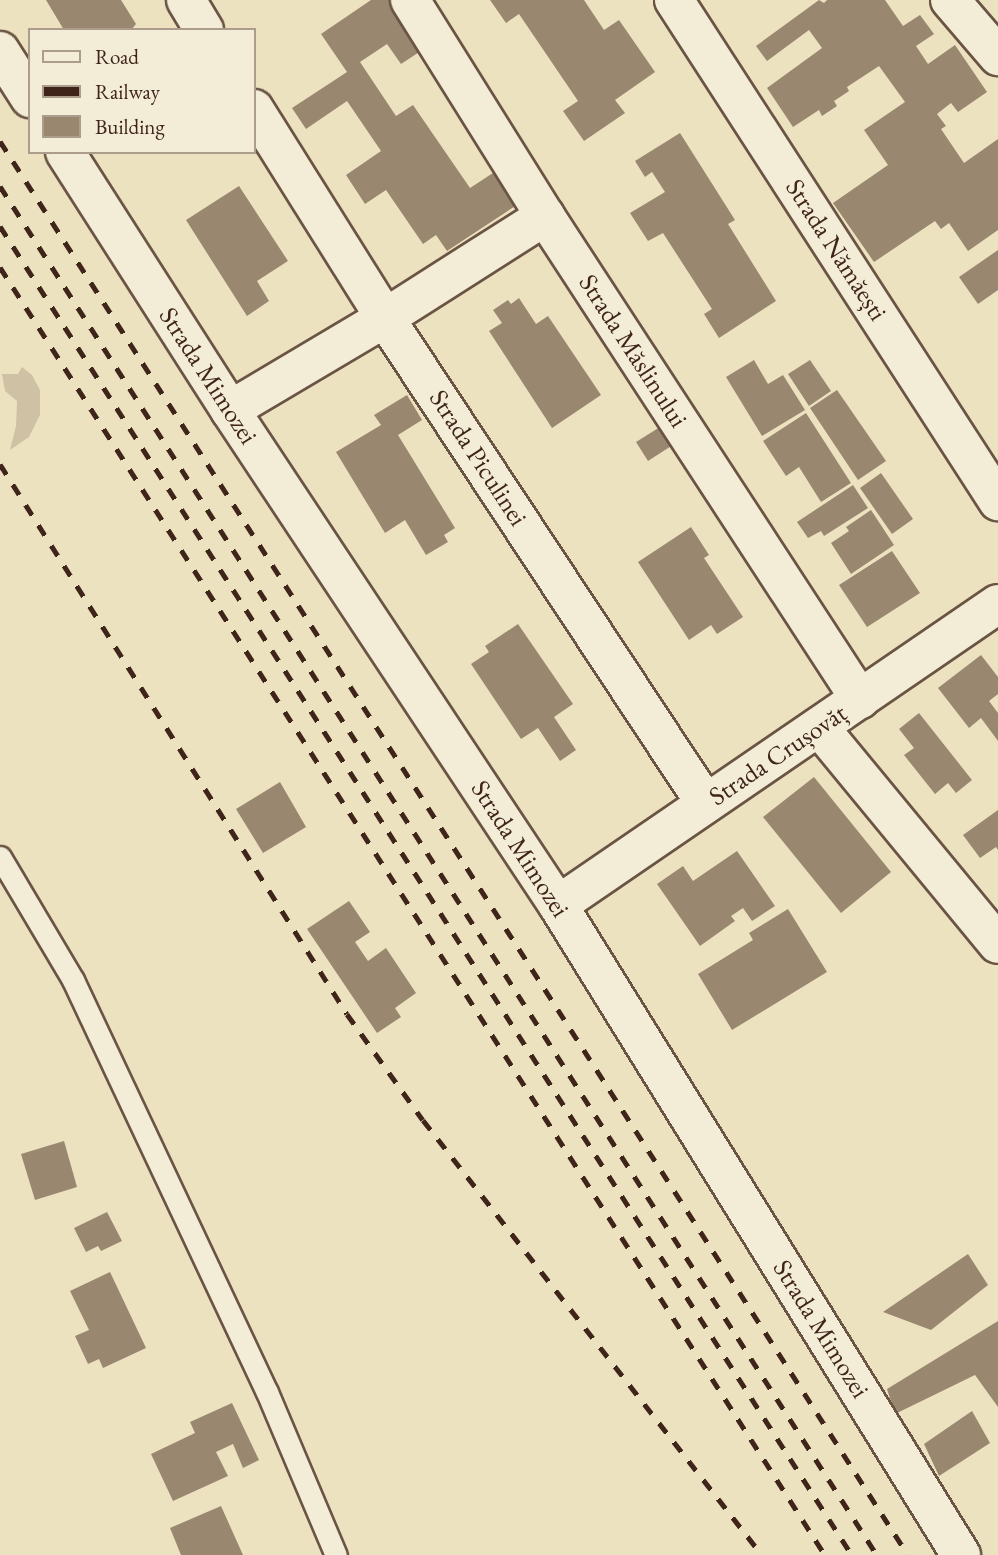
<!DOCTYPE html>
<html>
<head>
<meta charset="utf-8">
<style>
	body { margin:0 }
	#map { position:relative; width:998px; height:1555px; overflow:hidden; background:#ede2c0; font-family:"EB Garamond",serif }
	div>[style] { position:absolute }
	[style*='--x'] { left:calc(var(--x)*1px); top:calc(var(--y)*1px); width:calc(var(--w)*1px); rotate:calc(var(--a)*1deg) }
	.green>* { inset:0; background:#cfc2a4 }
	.building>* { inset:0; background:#998770 }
	.roads { filter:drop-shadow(2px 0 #6a5444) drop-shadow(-2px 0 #6a5444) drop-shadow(0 2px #6a5444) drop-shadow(0 -2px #6a5444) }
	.lane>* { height:21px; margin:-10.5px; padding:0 10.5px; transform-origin:10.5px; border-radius:10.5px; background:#f3ecd6 }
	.street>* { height:38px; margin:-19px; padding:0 19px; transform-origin:19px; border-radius:19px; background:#f3ecd6 }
	.rail>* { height:5px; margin-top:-2.5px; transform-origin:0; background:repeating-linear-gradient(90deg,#3f241a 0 12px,transparent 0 24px) }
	span { translate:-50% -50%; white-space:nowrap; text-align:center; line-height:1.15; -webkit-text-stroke:6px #f3ecd6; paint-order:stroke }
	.street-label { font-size:26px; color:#3f241a }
	.legend { position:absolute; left:28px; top:28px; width:228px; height:126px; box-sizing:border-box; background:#f3ecd6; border:2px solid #ab9c8b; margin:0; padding:9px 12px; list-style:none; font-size:21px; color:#3f241a }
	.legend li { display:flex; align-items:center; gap:14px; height:35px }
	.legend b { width:35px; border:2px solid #ab9c8b }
</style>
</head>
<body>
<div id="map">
	<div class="green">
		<div style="clip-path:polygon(22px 367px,32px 375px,40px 390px,40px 415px,29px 437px,10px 450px,16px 426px,17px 401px,5px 391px,2px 374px,18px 374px)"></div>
	</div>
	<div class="building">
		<div style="clip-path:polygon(46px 0,121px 0,136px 24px,131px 30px,64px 30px)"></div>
		<div style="clip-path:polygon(371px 0,400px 0,430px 45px,401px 64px,387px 44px,360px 62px,396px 116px,413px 105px,470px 188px,493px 173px,502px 186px,509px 181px,523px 201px,447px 251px,436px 235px,423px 244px,386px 190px,365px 204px,346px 175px,381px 151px,347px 101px,306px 129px,292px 108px,347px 72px,321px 34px)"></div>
		<div style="clip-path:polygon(490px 0,584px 0,604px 30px,619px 20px,655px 72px,615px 100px,625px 113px,584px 141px,563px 111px,578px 101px,519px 14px,506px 23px)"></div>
		<div style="clip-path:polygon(819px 0,824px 3px,827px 0,885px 0,903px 26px,920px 15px,934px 34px,916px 46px,928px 64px,955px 45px,987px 92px,958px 112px,951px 103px,937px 114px,946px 126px,941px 129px,964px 163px,998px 139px,998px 230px,968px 251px,949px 223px,941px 229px,935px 221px,874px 262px,833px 203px,888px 165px,864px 130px,905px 102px,879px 66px,847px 87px,849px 91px,834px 101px,837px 106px,822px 116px,819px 110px,793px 127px,767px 88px,822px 48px,809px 30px,767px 61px,756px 46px)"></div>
		<div style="clip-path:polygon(680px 133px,735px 220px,728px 224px,776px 301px,719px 338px,704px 314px,712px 309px,663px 233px,648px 241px,630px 213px,665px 192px,652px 172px,645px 177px,635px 161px)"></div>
		<div style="clip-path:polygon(239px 186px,288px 261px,257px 281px,269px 301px,247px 316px,186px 220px)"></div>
		<div style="clip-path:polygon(998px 250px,998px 290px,978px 304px,959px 277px)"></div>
		<div style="clip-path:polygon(519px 298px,536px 324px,548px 316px,601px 395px,552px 428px,489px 331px,502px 323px,493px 310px,508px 300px,511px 304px)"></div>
		<div style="clip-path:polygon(754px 360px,768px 384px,783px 375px,805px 410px,762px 436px,726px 377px)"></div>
		<div style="clip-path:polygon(810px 360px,831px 391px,809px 406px,788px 374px)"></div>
		<div style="clip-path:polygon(837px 390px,886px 461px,858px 480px,810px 408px)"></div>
		<div style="clip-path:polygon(407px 395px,422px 420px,398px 435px,455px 528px,444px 535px,448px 542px,426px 555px,405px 520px,385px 533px,336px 452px,381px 425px,374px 415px)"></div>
		<div style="clip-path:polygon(806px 413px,851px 483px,821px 502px,799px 467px,786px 476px,763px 441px)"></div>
		<div style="clip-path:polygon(668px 422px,679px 441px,648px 461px,636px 442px)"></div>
		<div style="clip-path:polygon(881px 473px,913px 519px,892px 534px,860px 488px)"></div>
		<div style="clip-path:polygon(853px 485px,868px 508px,824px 536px,821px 531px,808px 538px,797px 522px)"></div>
		<div style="clip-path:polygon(871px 510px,894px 545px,851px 574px,831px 543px,849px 531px,846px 527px)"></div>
		<div style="clip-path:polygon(691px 527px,709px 555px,704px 558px,743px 617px,717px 634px,711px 625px,689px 640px,638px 562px)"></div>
		<div style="clip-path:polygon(892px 551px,920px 593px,867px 627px,839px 585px)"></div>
		<div style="clip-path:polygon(518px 624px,573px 704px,554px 717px,576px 750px,560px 761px,538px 728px,521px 739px,471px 664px,489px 652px,485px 646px)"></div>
		<div style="clip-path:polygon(981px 655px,998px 677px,998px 694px,989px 701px,998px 713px,998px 741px,981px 718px,969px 728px,938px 688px)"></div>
		<div style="clip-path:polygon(919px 713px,972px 780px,956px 793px,948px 783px,935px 794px,904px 755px,914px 748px,899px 729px)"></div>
		<div style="clip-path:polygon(814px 777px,891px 872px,841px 913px,763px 817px)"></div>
		<div style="clip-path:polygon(280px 782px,306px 827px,263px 853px,236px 809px)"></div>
		<div style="clip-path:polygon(998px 810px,998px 850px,996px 847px,980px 858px,963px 835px)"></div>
		<div style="clip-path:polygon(737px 851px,775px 906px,752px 921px,743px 908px,731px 916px,735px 921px,700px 946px,657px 884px,683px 866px,693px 881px)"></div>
		<div style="clip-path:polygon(349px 901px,370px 932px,355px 942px,368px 961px,386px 948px,416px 993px,395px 1008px,401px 1017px,377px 1033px,307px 929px)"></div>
		<div style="clip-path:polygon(788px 909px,827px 972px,732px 1030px,698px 974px,753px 940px,749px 933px)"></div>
		<div style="clip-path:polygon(64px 1141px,77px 1187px,35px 1200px,21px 1154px)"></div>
		<div style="clip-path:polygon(107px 1212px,122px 1241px,101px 1251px,98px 1246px,86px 1252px,74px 1228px)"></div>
		<div style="clip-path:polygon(968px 1254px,988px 1285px,931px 1330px,883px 1312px)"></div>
		<div style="clip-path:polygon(110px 1272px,146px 1348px,103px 1368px,99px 1359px,88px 1364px,75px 1336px,89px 1330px,70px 1291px)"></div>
		<div style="clip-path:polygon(998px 1321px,998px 1407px,975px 1375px,895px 1414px,887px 1389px)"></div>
		<div style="clip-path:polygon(232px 1403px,259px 1460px,243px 1468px,233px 1444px,216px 1452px,228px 1476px,173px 1501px,151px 1454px,195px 1433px,190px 1422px)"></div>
		<div style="clip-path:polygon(972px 1411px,990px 1443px,939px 1476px,924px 1444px)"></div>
		<div style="clip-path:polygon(221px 1506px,243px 1555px,181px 1555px,170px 1528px)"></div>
	</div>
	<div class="roads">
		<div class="lane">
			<div style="--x:0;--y:857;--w:143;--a:59.3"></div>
			<div style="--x:73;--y:980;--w:455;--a:64.8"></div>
			<div style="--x:267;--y:1392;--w:177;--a:67.1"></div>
		</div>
		<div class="street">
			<div style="--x:186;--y:0;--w:35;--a:59"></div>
			<div style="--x:410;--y:0;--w:255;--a:58"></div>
			<div style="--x:545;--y:216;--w:577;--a:56.89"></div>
			<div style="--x:674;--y:0;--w:597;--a:57.11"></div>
			<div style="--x:950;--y:0;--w:74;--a:49.4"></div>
			<div style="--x:0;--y:51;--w:56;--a:57.4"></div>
			<div style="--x:254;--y:109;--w:247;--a:57.9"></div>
			<div style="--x:385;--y:318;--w:582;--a:56.56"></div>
			<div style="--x:65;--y:152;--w:306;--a:57.4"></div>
			<div style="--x:230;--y:410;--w:594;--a:56.47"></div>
			<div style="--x:558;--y:905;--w:765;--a:58.2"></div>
			<div style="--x:230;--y:410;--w:180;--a:-30.7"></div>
			<div style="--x:385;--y:318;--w:190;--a:-32.5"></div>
			<div style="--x:819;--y:727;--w:281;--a:50.5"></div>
			<div style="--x:558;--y:905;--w:533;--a:-34.38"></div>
		</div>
	</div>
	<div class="rail">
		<div style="--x:0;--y:141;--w:1680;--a:57.29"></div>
		<div style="--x:0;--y:186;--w:1626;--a:57.36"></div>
		<div style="--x:0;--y:226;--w:1579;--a:57.34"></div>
		<div style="--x:0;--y:267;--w:1530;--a:57.36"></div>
		<div style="--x:0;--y:464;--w:650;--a:57.75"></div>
		<div style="--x:347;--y:1014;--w:130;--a:54.4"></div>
		<div style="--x:423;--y:1120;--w:551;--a:52.07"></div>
	</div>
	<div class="street-label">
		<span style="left:836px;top:250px;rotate:57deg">Strada Nămăești</span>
		<span style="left:633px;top:351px;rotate:57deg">Strada Măslinului</span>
		<span style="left:208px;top:376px;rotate:57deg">Strada Mimozei</span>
		<span style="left:478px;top:458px;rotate:57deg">Strada Piculinei</span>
		<span style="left:778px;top:755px;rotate:-34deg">Strada Crușovăț</span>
		<span style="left:520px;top:849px;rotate:57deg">Strada Mimozei</span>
		<span style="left:821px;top:1329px;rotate:58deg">Strada Mimozei</span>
	</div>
	<ul class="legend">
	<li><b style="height:9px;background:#f3ecd6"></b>Road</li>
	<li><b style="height:9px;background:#3f241a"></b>Railway</li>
	<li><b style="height:19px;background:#998770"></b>Building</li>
	</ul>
</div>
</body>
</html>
